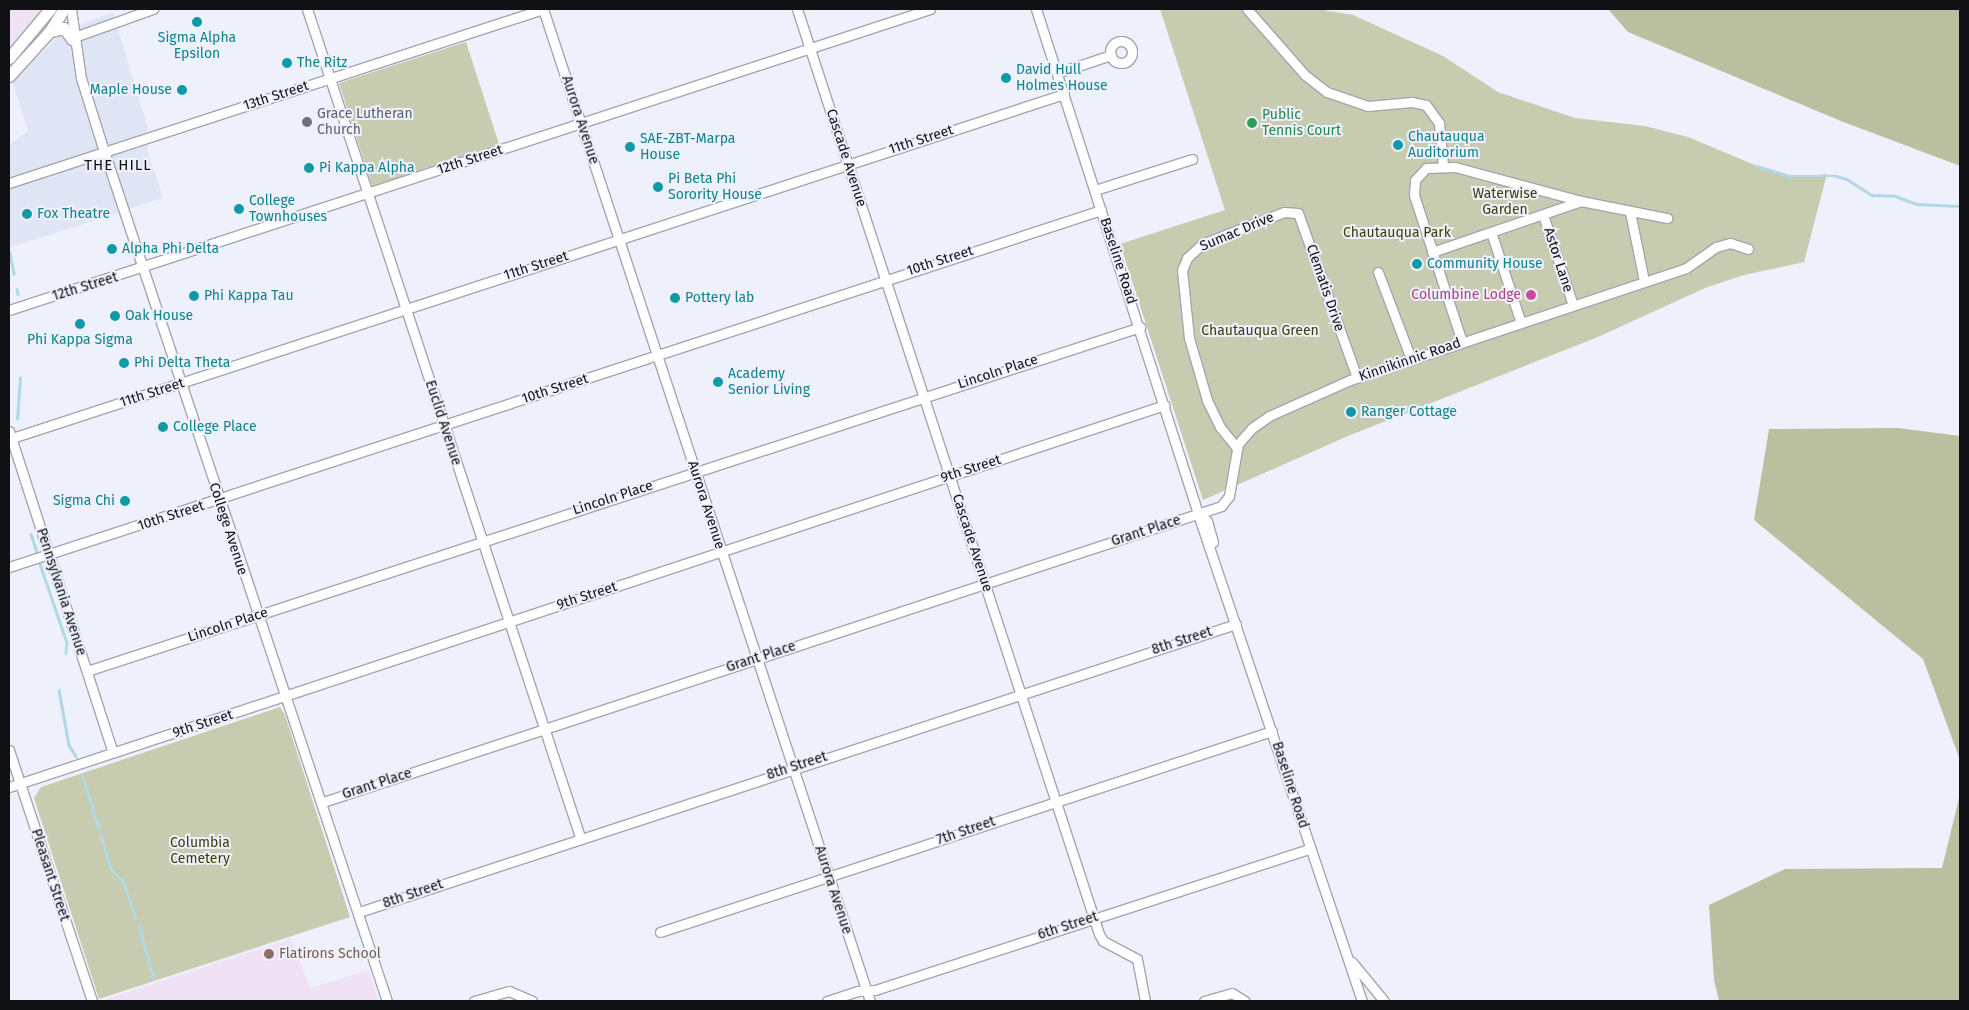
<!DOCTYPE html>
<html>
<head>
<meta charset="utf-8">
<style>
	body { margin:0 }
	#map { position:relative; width:1969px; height:1010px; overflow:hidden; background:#eef0fb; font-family:"Fira Sans",sans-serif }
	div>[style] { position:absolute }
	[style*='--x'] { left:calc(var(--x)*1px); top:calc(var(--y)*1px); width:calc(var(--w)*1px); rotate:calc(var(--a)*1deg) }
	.built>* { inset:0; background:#e0e5f6 }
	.education>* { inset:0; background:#f0e1f4 }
	.green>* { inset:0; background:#c7ccb0 }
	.forest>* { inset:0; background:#babf9f }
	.stream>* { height:2.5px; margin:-1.25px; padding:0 1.25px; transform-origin:1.25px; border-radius:1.25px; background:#b2d8e5 }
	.roads { filter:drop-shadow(1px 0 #a2a5af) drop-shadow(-1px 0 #a2a5af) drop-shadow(0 1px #a2a5af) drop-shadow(0 -1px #a2a5af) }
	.minor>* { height:9px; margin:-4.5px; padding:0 4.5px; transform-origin:4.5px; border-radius:4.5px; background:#fff }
	.minor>.ring { margin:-4.5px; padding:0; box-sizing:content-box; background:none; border:9px solid #fff; border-radius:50% }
	.major>* { height:11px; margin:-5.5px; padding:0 5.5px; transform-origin:5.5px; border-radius:5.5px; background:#fff }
	.dots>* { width:14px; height:14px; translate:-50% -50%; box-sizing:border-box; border:2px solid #eef0fb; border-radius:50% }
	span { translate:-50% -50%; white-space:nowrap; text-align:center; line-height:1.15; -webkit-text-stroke:4px #eef0fb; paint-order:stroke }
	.culture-label { font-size:14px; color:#0d838f }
	.left { translate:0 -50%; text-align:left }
	.right { translate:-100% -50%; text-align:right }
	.street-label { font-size:14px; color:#101114 }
	.worship-label { font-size:14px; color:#5b616d }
	.leisure-label { font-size:14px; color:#27864d }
	.park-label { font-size:14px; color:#393f07 }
	.hotel-label { font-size:14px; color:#b23c85 }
	.education-label { font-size:14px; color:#785e54 }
	.neighbourhood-label { font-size:15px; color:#101114; letter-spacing:1px }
	.frame { position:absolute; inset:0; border:10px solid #101114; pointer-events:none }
</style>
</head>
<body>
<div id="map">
	<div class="built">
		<div style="clip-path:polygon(113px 13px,147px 124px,148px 153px,163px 198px,9px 248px,9px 145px,28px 131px,12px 81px,58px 37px,86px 22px)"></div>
	</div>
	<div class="education">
		<div style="clip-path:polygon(9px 9px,44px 9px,9px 52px)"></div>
		<div style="clip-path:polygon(291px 939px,310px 988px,369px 970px,378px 1001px,100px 1001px)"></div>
	</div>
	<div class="green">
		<div style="clip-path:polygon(1160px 9px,1317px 9px,1353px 15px,1443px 56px,1498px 92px,1575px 118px,1645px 126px,1688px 137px,1774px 173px,1795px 177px,1827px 174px,1804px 262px,1744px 275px,1705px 288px,1598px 337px,1348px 436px,1203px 500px,1120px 244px,1225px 210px)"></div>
		<div style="clip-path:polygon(466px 42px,499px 144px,372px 186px,339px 83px)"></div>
		<div style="clip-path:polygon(280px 707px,285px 715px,350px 917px,99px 999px,34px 798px,41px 787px)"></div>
	</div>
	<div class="forest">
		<div style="clip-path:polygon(1608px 9px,1960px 9px,1960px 166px,1841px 121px,1628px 32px)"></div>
		<div style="clip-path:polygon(1898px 428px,1960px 436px,1960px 760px,1923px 659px,1754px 520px,1769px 429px)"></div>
		<div style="clip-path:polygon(1960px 794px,1960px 1001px,1719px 1001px,1714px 980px,1709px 905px,1785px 869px,1942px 868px)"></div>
	</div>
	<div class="stream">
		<div style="--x:1757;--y:166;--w:34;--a:17"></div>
		<div style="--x:1790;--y:176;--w:46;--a:0"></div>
		<div style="--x:1836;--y:176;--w:11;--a:15"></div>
		<div style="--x:1847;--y:179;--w:30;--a:33"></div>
		<div style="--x:1872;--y:195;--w:23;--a:2"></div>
		<div style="--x:1895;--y:196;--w:23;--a:20"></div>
		<div style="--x:1917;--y:204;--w:43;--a:2.7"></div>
		<div style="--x:10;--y:253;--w:21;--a:79"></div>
		<div style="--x:17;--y:289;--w:5;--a:79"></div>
		<div style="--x:17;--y:419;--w:41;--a:-85.8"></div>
		<div style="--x:31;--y:534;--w:20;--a:72"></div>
		<div style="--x:40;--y:564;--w:83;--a:71.1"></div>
		<div style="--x:67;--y:643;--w:10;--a:96"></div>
		<div style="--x:59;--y:690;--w:56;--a:79.7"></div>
		<div style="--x:69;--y:745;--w:13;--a:58"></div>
		<div style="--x:83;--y:776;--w:55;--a:73.2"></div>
		<div style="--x:101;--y:834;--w:36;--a:74"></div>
		<div style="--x:111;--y:869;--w:19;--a:47"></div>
		<div style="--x:124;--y:883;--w:37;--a:71"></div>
		<div style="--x:139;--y:925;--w:56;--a:74.5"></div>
	</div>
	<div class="roads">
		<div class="minor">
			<div style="--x:71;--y:9;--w:70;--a:81.8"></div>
			<div style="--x:81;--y:78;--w:67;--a:72.6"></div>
			<div style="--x:101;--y:142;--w:905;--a:71.59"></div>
			<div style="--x:307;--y:9;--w:872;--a:71.75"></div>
			<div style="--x:543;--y:9;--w:1045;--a:71.76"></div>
			<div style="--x:797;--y:9;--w:973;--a:71.92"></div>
			<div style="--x:1099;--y:934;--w:8;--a:60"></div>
			<div style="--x:1103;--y:941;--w:38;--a:28"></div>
			<div style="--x:1137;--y:959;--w:43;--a:79.2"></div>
			<div style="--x:1036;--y:9;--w:540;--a:72.2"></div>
			<div style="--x:1201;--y:523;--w:504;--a:71.39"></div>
			<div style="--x:1247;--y:9;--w:88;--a:48.7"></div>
			<div style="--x:1305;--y:75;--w:28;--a:38"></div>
			<div style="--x:1327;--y:92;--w:43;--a:18.9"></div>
			<div style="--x:1368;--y:106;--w:44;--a:-5.2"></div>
			<div style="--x:1412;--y:102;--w:14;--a:12"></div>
			<div style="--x:1426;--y:105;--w:22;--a:54"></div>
			<div style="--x:1439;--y:123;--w:42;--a:84.6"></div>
			<div style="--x:77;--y:36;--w:81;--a:-19.6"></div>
			<div class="ring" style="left:1110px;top:41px;width:13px;height:13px"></div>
			<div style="--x:1057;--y:73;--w:57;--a:-18.4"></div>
			<div style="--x:9;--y:183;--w:562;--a:-18.05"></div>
			<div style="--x:1095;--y:190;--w:102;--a:-17.7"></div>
			<div style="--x:1630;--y:212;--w:70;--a:78.5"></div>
			<div style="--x:1543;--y:215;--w:95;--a:71.6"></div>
			<div style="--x:1491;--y:232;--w:96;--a:71.8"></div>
			<div style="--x:1432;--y:252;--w:157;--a:-18.9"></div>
			<div style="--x:1378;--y:272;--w:93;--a:69.2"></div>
			<div style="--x:9;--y:310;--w:969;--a:-18.1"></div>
			<div style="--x:1462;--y:342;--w:155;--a:-108.1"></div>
			<div style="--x:1414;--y:195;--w:15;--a:-86"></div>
			<div style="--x:1415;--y:180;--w:16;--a:-47"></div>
			<div style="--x:1426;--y:168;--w:29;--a:-2"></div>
			<div style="--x:1455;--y:167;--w:131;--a:15.1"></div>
			<div style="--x:1581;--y:201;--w:88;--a:11.2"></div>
			<div style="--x:9;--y:431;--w:338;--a:72.1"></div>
			<div style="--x:9;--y:439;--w:1110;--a:-18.11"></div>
			<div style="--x:1237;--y:448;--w:27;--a:-129"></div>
			<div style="--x:1220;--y:427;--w:30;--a:-116"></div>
			<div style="--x:1207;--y:400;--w:65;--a:-106.2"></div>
			<div style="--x:1189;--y:338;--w:68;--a:-95.9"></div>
			<div style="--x:1182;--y:270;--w:13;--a:-67"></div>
			<div style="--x:1187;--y:258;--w:21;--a:-43"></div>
			<div style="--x:1202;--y:244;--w:88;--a:-21.3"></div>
			<div style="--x:1284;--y:212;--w:14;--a:4"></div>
			<div style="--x:1298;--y:213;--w:175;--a:70.3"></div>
			<div style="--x:1200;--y:513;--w:11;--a:49"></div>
			<div style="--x:1207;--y:521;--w:22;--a:74"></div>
			<div style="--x:9;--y:567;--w:1149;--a:-18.1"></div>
			<div style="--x:87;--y:671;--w:1108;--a:-18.09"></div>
			<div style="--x:9;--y:750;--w:264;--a:71.7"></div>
			<div style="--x:9;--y:787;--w:1217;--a:-18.29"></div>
			<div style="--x:323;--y:802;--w:946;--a:-18.24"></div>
			<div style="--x:1221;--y:506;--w:13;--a:-51"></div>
			<div style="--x:1229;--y:496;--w:53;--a:-80.2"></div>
			<div style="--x:1238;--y:444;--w:21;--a:-49"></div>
			<div style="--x:1252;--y:428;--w:21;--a:-35"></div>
			<div style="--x:1269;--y:416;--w:89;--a:-24"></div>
			<div style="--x:1350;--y:380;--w:354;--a:-18.4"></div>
			<div style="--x:1686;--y:268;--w:37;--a:-35"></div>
			<div style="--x:1716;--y:247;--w:15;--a:-16"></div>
			<div style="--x:1730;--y:243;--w:19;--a:18"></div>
			<div style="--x:359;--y:912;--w:923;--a:-18.18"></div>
			<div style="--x:660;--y:932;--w:644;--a:-18.18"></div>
			<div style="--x:1352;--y:962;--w:50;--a:50.6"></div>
			<div style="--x:474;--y:1001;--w:36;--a:-16"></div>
			<div style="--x:509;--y:991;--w:25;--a:23"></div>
			<div style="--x:827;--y:1001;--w:33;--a:-18"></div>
			<div style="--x:858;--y:991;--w:17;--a:-3"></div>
			<div style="--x:875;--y:990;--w:457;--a:-18"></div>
			<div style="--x:1204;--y:1001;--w:29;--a:-16"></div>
			<div style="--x:1232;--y:993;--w:15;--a:32"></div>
		</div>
		<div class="major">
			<div style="--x:50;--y:31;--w:14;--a:-12"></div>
			<div style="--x:64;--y:28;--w:14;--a:54"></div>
			<div style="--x:9;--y:58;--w:64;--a:-50.1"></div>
			<div style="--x:9;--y:76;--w:61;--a:-47.7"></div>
			<div style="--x:50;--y:31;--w:26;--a:-58"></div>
		</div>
	</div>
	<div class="dots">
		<div style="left:197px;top:22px;background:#0f9aa8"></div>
		<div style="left:287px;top:63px;background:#0f9aa8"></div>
		<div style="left:1006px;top:78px;background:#0f9aa8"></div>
		<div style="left:182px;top:90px;background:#0f9aa8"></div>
		<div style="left:307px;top:122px;background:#6b7280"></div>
		<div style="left:1252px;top:123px;background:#2e9e5b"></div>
		<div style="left:1398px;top:145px;background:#0f9aa8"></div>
		<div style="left:630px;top:147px;background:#0f9aa8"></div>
		<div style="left:309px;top:168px;background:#0f9aa8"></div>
		<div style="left:658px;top:187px;background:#0f9aa8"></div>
		<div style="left:239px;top:209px;background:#0f9aa8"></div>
		<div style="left:27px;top:214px;background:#0f9aa8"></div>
		<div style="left:112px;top:249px;background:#0f9aa8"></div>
		<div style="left:1417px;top:264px;background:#0f9aa8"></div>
		<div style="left:1531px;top:295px;background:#d1479c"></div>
		<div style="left:194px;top:296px;background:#0f9aa8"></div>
		<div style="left:675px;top:298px;background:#0f9aa8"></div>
		<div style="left:115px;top:316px;background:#0f9aa8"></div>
		<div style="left:80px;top:324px;background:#0f9aa8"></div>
		<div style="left:124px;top:363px;background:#0f9aa8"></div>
		<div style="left:718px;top:382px;background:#0f9aa8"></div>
		<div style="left:1351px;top:412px;background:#0f9aa8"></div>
		<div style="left:163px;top:427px;background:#0f9aa8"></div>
		<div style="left:125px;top:501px;background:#0f9aa8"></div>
		<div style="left:269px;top:954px;background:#8d6e63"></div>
	</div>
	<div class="culture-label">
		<span style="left:197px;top:46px">Sigma Alpha<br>Epsilon</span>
		<span class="left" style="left:297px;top:63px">The Ritz</span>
		<span class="left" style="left:1016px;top:78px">David Hull<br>Holmes House</span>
		<span class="right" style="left:172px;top:90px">Maple House</span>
		<span class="left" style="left:1408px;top:145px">Chautauqua<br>Auditorium</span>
		<span class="left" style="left:640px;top:147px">SAE-ZBT-Marpa<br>House</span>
		<span class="left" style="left:319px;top:168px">Pi Kappa Alpha</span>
		<span class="left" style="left:668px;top:187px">Pi Beta Phi<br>Sorority House</span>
		<span class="left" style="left:249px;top:209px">College<br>Townhouses</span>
		<span class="left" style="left:37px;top:214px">Fox Theatre</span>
		<span class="left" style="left:122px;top:249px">Alpha Phi Delta</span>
		<span class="left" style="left:1427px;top:264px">Community House</span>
		<span class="left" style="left:204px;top:296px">Phi Kappa Tau</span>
		<span class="left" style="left:685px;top:298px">Pottery lab</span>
		<span class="left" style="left:125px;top:316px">Oak House</span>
		<span style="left:80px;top:340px">Phi Kappa Sigma</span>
		<span class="left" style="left:134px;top:363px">Phi Delta Theta</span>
		<span class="left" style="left:728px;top:382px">Academy<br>Senior Living</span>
		<span class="left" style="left:1361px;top:412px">Ranger Cottage</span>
		<span class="left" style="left:173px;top:427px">College Place</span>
		<span class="right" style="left:115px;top:501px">Sigma Chi</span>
	</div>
	<div class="street-label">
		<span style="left:276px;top:96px;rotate:-18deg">13th Street</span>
		<span style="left:580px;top:120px;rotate:72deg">Aurora Avenue</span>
		<span style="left:921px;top:140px;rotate:-18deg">11th Street</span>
		<span style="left:846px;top:158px;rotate:72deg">Cascade Avenue</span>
		<span style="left:470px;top:160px;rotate:-18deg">12th Street</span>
		<span style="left:1237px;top:232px;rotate:-23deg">Sumac Drive</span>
		<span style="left:1558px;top:260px;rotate:72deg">Astor Lane</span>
		<span style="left:940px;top:261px;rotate:-18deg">10th Street</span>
		<span style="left:1118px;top:261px;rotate:72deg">Baseline Road</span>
		<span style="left:536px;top:266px;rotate:-18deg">11th Street</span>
		<span style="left:85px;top:287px;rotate:-17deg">12th Street</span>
		<span style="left:1325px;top:288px;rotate:71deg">Clematis Drive</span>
		<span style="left:1410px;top:360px;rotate:-19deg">Kinnikinnic Road</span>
		<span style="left:998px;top:372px;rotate:-18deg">Lincoln Place</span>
		<span style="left:555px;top:389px;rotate:-18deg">10th Street</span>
		<span style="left:152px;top:393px;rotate:-18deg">11th Street</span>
		<span style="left:443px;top:423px;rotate:72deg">Euclid Avenue</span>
		<span style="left:971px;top:469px;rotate:-18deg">9th Street</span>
		<span style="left:613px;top:498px;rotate:-18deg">Lincoln Place</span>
		<span style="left:706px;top:505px;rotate:72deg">Aurora Avenue</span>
		<span style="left:171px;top:516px;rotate:-18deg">10th Street</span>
		<span style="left:228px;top:529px;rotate:72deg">College Avenue</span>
		<span style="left:1146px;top:531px;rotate:-18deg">Grant Place</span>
		<span style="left:972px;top:543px;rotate:72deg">Cascade Avenue</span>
		<span style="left:61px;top:592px;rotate:72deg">Pennsylvania Avenue</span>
		<span style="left:587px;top:596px;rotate:-18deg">9th Street</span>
		<span style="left:228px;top:625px;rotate:-18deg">Lincoln Place</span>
		<span style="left:1182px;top:641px;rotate:-18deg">8th Street</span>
		<span style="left:761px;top:657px;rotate:-18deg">Grant Place</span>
		<span style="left:203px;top:724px;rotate:-18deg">9th Street</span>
		<span style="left:797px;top:766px;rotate:-18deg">8th Street</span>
		<span style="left:377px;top:784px;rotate:-18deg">Grant Place</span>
		<span style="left:1290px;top:785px;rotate:72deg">Baseline Road</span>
		<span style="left:966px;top:831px;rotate:-19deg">7th Street</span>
		<span style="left:50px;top:875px;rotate:72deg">Pleasant Street</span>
		<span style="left:833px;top:890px;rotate:72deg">Aurora Avenue</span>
		<span style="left:413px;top:894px;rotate:-19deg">8th Street</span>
		<span style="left:1068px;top:926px;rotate:-18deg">6th Street</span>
	</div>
	<div class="worship-label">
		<span class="left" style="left:317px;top:122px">Grace Lutheran<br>Church</span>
	</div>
	<div class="leisure-label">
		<span class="left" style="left:1262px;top:123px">Public<br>Tennis Court</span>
	</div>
	<div class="park-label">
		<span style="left:1505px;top:202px">Waterwise<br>Garden</span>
		<span style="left:1397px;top:233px">Chautauqua Park</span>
		<span style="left:1260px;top:331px">Chautauqua Green</span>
		<span style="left:200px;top:851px">Columbia<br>Cemetery</span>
	</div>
	<div class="hotel-label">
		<span class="right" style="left:1521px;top:295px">Columbine Lodge</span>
	</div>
	<div class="education-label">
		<span class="left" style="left:279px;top:954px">Flatirons School</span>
	</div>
	<div class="neighbourhood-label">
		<span style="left:118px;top:166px">THE HILL</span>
	</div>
	<div class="frame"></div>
</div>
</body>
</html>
